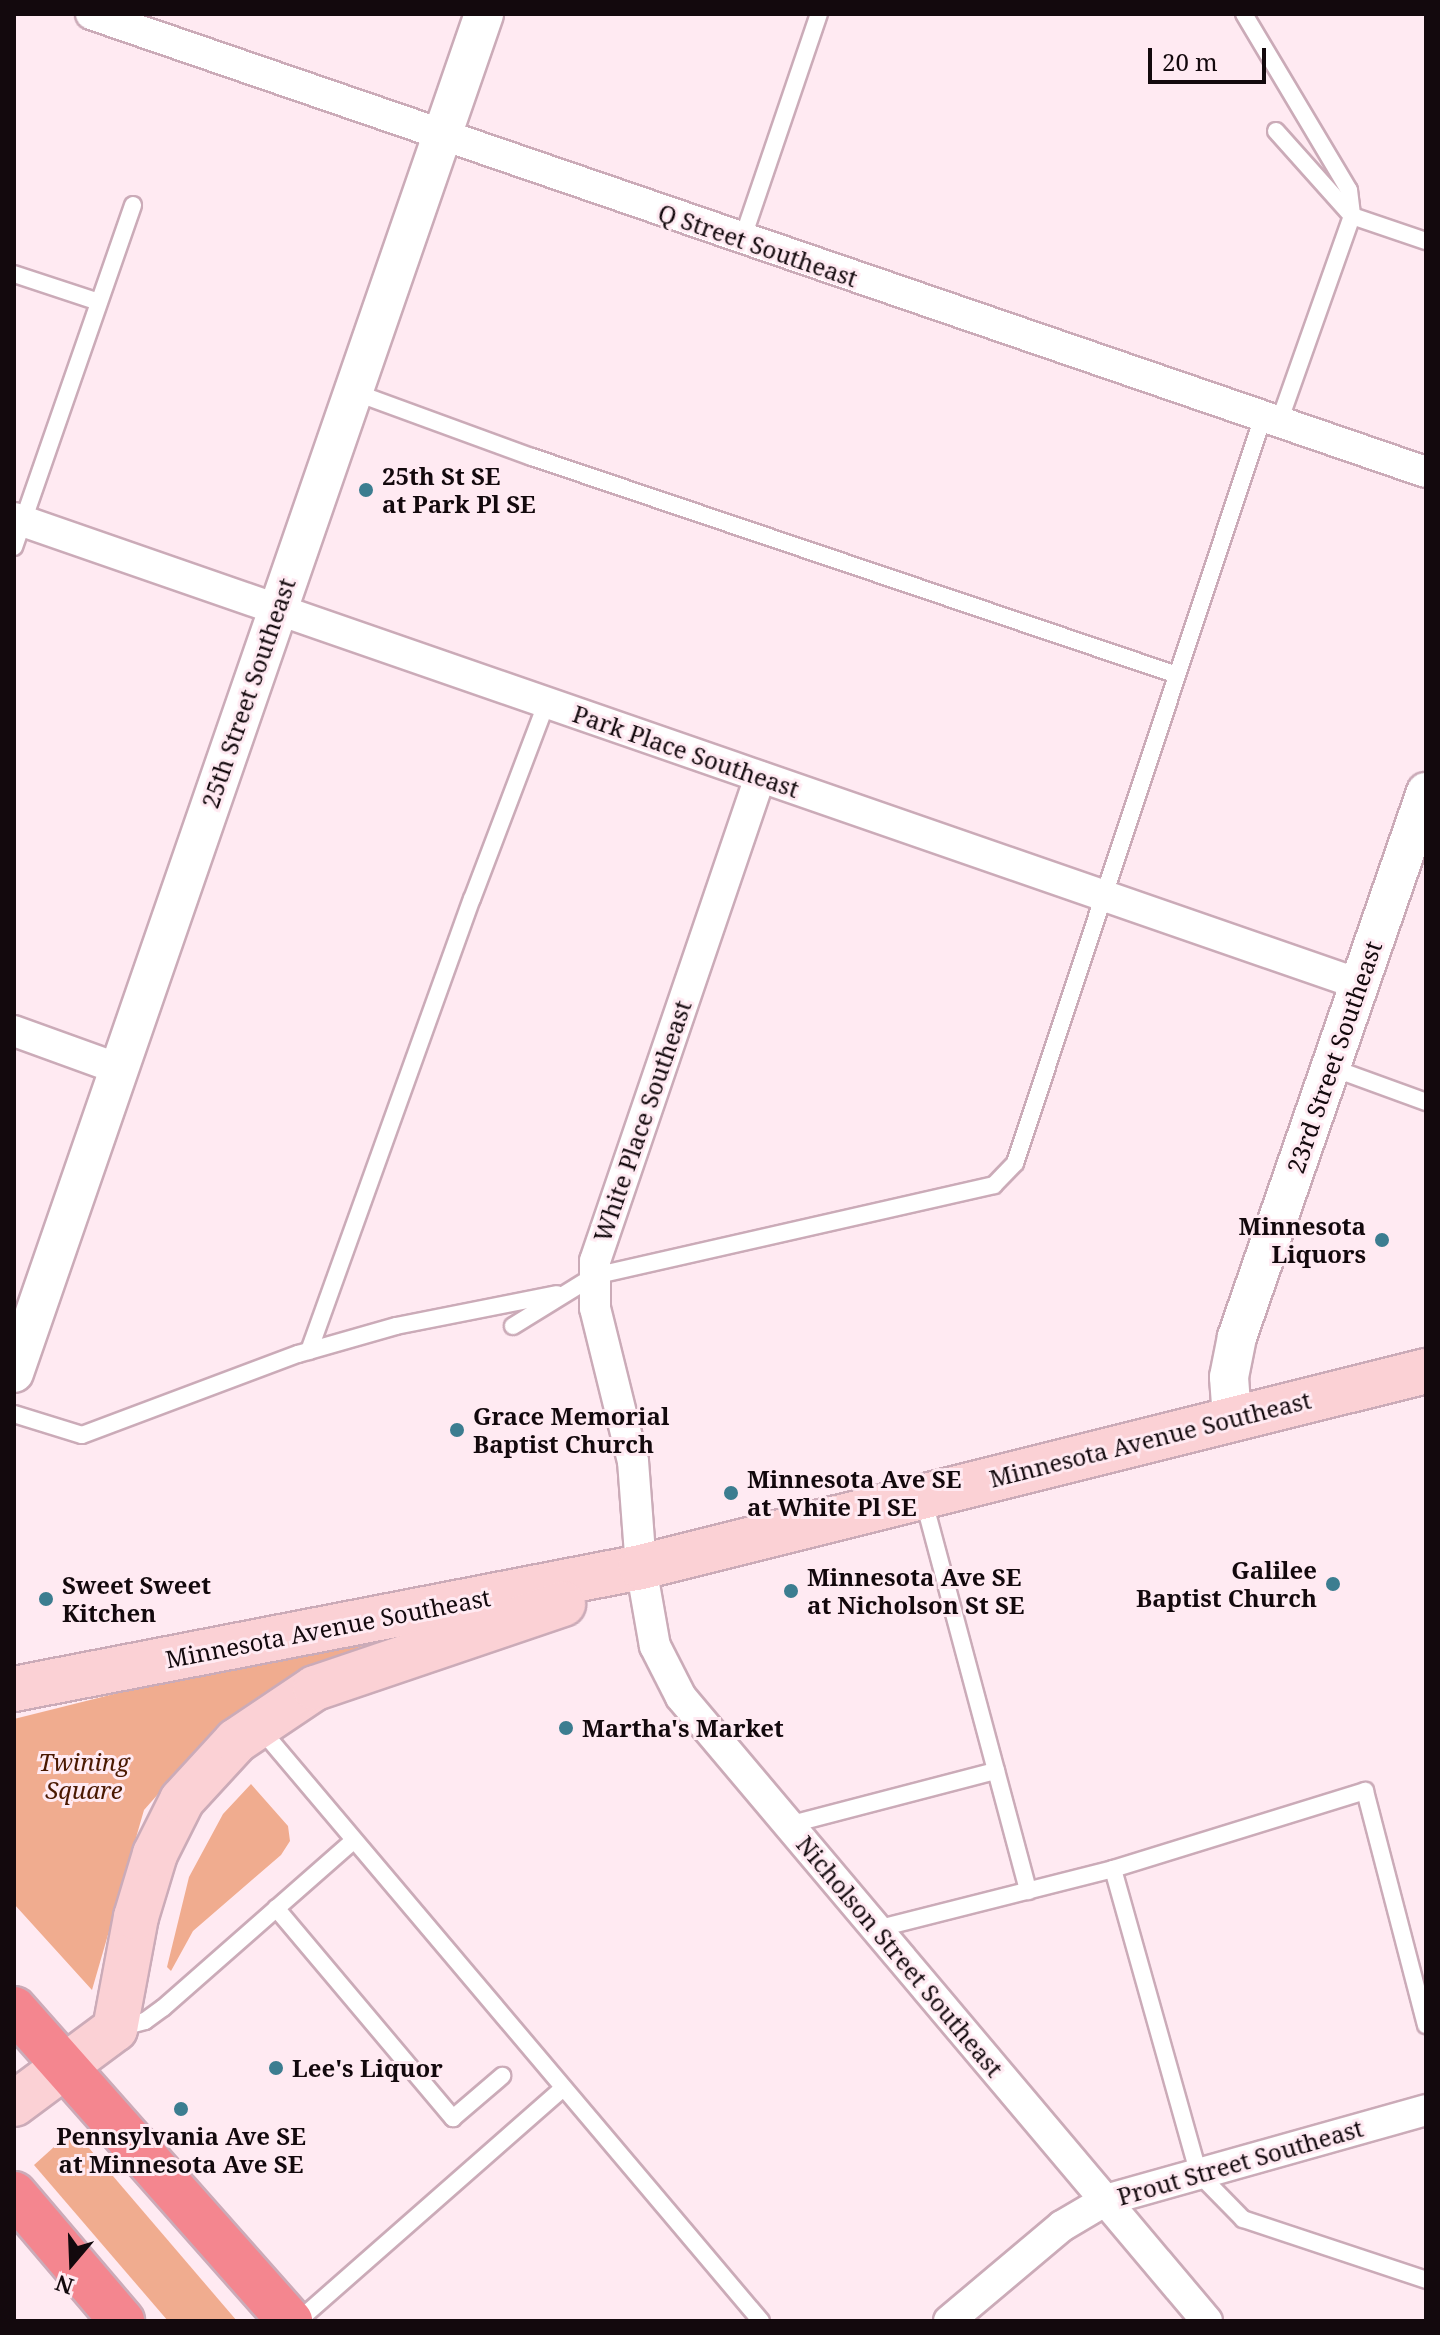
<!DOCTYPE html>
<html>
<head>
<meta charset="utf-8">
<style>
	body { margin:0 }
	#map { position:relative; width:1440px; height:2335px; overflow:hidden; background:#ffeaf2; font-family:"Noto Serif",serif }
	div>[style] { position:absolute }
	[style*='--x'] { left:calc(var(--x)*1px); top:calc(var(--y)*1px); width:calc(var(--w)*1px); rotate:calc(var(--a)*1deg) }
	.green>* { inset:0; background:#f0ac8f }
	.roads { filter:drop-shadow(2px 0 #cbabb8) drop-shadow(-2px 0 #cbabb8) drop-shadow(0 2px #cbabb8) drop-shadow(0 -2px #cbabb8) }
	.service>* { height:16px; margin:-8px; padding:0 8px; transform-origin:8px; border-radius:8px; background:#fff }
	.minor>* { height:30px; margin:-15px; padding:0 15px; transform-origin:15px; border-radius:15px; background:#fff }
	.tertiary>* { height:38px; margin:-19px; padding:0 19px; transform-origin:19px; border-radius:19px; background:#fff }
	.secondary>* { height:44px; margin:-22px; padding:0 22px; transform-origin:22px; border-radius:22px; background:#fbd1d5 }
	.trunk>* { height:44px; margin:-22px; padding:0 22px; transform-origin:22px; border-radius:22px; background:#f4868f }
	.dots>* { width:22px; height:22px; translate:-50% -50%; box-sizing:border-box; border:4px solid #ffeaf2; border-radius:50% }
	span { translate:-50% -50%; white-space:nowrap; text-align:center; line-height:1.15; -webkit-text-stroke:6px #ffeaf2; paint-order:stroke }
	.street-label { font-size:24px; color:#13090d }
	.poi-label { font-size:24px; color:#13090d; font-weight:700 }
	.left { translate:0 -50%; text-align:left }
	.right { translate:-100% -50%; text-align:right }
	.park-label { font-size:24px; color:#4a1901; font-style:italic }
	.frame { position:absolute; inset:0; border:16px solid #13090d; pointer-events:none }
	.north { position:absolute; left:32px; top:2223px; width:80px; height:80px; -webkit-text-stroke:6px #ffeaf2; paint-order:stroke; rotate:199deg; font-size:22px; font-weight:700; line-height:32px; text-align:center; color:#13090d }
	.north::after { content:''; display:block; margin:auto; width:28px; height:36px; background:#13090d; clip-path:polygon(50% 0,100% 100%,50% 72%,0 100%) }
	.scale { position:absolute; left:1148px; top:48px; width:118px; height:36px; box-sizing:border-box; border:4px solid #13090d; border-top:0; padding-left:10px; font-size:24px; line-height:28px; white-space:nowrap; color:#13090d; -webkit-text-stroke:6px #ffeaf2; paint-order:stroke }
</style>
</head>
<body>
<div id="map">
	<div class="green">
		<div style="clip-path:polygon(545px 1601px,360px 1647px,272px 1689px,198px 1749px,144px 1810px,92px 1990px,14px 1904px,14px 1719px,150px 1685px)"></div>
		<div style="clip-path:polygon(251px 1784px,288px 1826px,290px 1841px,281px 1855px,193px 1931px,171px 1971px,167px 1967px,189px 1877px,223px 1814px)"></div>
		<div style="clip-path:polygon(77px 2134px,237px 2321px,168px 2321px,34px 2165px,65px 2137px)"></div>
	</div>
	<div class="roads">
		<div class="service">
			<div style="--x:1244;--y:14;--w:205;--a:59.2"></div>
			<div style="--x:1349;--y:190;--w:26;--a:83"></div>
			<div style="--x:1352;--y:216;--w:219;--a:109.5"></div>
			<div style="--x:1276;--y:131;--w:114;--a:48.2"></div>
			<div style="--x:1352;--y:216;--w:78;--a:18.7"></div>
			<div style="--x:742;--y:240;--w:239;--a:-71.2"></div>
			<div style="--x:14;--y:274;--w:89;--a:18.2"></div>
			<div style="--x:354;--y:392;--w:189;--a:20.1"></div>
			<div style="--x:532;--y:457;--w:681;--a:18.67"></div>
			<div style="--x:14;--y:547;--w:362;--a:-70.8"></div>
			<div style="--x:1330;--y:1067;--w:102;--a:20"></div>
			<div style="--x:513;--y:1326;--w:95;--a:-31.7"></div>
			<div style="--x:594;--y:1276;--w:410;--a:-12.8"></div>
			<div style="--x:994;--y:1185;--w:30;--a:-46"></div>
			<div style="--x:1015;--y:1163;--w:786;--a:-71.61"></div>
			<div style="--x:309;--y:1351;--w:480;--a:-70.2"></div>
			<div style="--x:472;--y:899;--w:211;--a:-69.2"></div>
			<div style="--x:14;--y:1414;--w:71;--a:17.2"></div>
			<div style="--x:82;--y:1435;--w:231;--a:-20.6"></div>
			<div style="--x:298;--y:1354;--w:102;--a:-15.9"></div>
			<div style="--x:396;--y:1326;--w:164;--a:-11.2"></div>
			<div style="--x:923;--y:1498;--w:407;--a:75"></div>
			<div style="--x:259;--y:1727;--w:778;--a:49.8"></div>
			<div style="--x:788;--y:1825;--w:215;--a:-14.6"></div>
			<div style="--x:1113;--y:1869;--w:317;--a:74.3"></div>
			<div style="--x:1199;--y:2174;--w:63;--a:45.6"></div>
			<div style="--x:1243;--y:2219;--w:193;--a:18.4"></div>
			<div style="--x:276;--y:1908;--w:275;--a:49.9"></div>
			<div style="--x:453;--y:2118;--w:65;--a:-40.6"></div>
			<div style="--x:876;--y:1929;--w:244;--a:-14.2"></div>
			<div style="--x:1113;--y:1869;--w:264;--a:-17.2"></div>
			<div style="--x:1365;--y:1791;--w:242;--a:75.4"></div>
			<div style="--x:119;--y:2028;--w:27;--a:-15"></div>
			<div style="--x:145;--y:2021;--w:22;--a:-36"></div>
			<div style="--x:163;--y:2008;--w:253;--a:-41.3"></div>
			<div style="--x:298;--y:2321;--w:353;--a:-41.3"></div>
		</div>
		<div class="minor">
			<div style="--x:91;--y:14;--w:1411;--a:18.94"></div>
			<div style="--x:14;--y:518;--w:1423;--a:19.11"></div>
			<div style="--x:760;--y:777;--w:511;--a:108.82"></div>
			<div style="--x:595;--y:1261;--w:47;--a:90"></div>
			<div style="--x:595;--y:1308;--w:158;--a:76.1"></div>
			<div style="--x:633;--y:1461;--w:106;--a:85.7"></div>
			<div style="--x:641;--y:1567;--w:80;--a:80"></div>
			<div style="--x:655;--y:1646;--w:57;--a:63"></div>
			<div style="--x:681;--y:1697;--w:816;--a:49.87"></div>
			<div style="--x:14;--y:1031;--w:112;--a:19.9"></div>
			<div style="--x:949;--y:2321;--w:148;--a:-40.1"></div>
			<div style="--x:1062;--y:2226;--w:51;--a:-30.6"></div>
			<div style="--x:1106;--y:2200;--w:332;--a:-15.7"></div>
		</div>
		<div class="tertiary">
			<div style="--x:14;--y:1373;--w:1438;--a:-70.92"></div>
			<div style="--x:1232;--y:1418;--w:41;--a:-94.2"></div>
			<div style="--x:1229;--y:1377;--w:41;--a:-78.7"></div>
			<div style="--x:1237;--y:1337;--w:577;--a:-70.87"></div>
		</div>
		<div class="secondary">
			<div style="--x:14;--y:1689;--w:639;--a:-11.01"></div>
			<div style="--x:641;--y:1567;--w:809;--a:-14.02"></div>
			<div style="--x:14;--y:2104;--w:126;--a:-36.6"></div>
			<div style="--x:115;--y:2029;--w:114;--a:-79.4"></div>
			<div style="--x:136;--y:1917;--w:66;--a:-73.2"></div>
			<div style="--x:155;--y:1854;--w:60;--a:-63.4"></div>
			<div style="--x:182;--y:1800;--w:80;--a:-47.5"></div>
			<div style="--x:236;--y:1741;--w:95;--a:-33.9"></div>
			<div style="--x:315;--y:1688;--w:262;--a:-18.7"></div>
		</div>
		<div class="trunk">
			<div style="--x:14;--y:2009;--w:417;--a:48.5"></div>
			<div style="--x:14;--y:2194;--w:167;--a:49.6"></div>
		</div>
	</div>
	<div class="dots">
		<div style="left:366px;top:490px;background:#3c7d90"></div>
		<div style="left:1382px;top:1240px;background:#3c7d90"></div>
		<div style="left:457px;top:1430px;background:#3c7d90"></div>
		<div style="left:731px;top:1493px;background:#3c7d90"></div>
		<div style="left:1333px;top:1584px;background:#3c7d90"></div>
		<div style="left:791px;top:1591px;background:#3c7d90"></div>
		<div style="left:46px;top:1599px;background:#3c7d90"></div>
		<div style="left:566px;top:1728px;background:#3c7d90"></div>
		<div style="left:276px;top:2068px;background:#3c7d90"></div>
		<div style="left:181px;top:2109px;background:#3c7d90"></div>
	</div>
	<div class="street-label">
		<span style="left:758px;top:245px;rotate:19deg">Q Street Southeast</span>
		<span style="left:248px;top:693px;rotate:-71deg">25th Street Southeast</span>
		<span style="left:686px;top:751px;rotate:19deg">Park Place Southeast</span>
		<span style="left:1334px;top:1057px;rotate:-71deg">23rd Street Southeast</span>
		<span style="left:642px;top:1121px;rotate:-71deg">White Place Southeast</span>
		<span style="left:1150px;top:1439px;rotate:-14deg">Minnesota Avenue Southeast</span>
		<span style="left:328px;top:1628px;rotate:-11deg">Minnesota Avenue Southeast</span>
		<span style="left:900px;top:1956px;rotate:50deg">Nicholson Street Southeast</span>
		<span style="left:1240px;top:2162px;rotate:-16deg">Prout Street Southeast</span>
	</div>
	<div class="poi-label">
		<span class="left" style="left:382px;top:490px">25th St SE<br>at Park Pl SE</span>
		<span class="right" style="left:1366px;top:1240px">Minnesota<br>Liquors</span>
		<span class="left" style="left:473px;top:1430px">Grace Memorial<br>Baptist Church</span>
		<span class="left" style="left:747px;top:1493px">Minnesota Ave SE<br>at White Pl SE</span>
		<span class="right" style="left:1317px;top:1584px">Galilee<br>Baptist Church</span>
		<span class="left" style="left:807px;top:1591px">Minnesota Ave SE<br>at Nicholson St SE</span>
		<span class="left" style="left:62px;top:1599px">Sweet Sweet<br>Kitchen</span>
		<span class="left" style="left:582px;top:1728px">Martha's Market</span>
		<span class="left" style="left:292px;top:2068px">Lee's Liquor</span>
		<span style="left:181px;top:2150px">Pennsylvania Ave SE<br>at Minnesota Ave SE</span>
	</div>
	<div class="park-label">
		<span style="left:84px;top:1776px">Twining<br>Square</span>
	</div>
	<div class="frame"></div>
	<div class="north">N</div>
	<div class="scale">20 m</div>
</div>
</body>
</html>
